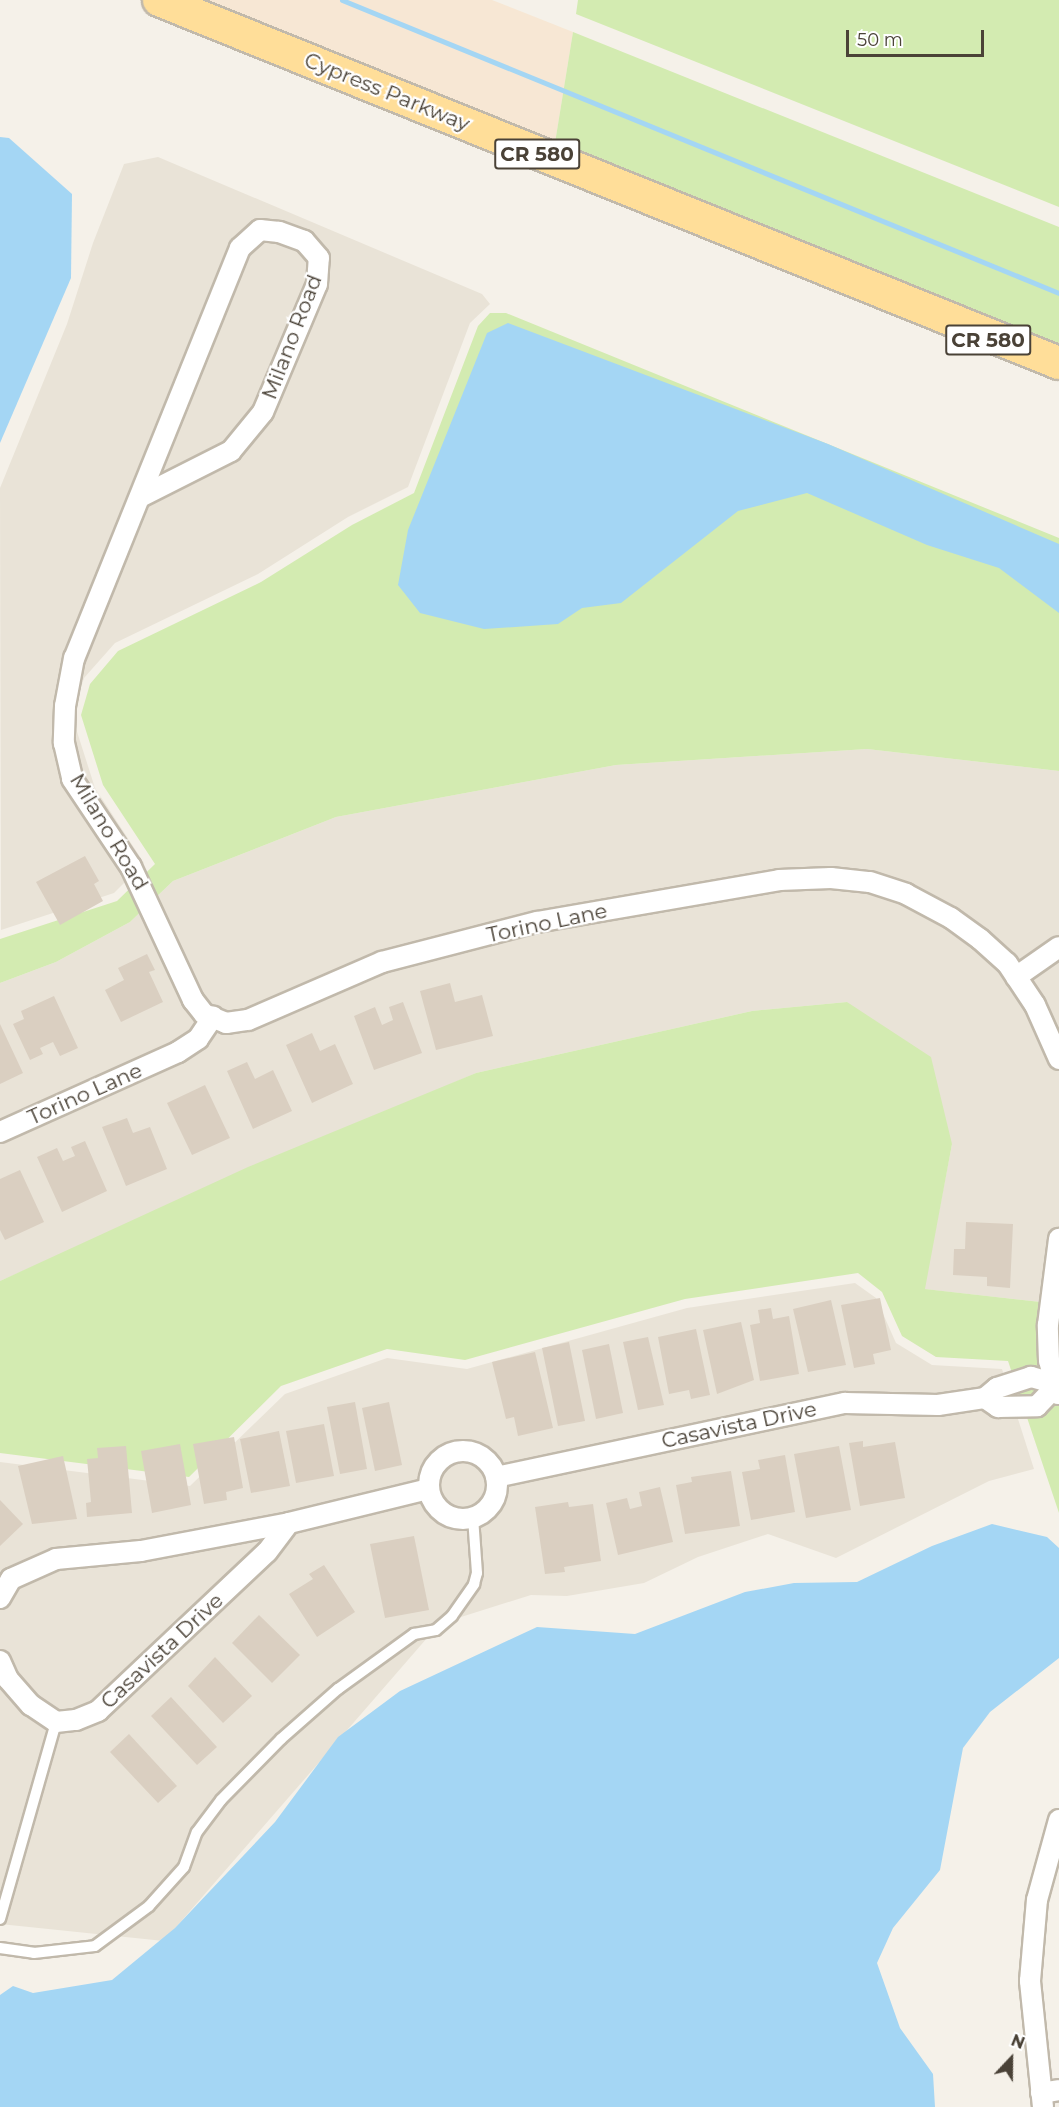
<!DOCTYPE html>
<html>
<head>
<meta charset="utf-8">
<style>
	body { margin:0 }
	#map { position:relative; width:1059px; height:2107px; overflow:hidden; background:#f5f1e9; font-family:Montserrat,sans-serif }
	div>[style] { position:absolute }
	[style*='--x'] { left:calc(var(--x)*1px); top:calc(var(--y)*1px); width:calc(var(--w)*1px); rotate:calc(var(--a)*1deg) }
	.residential>* { inset:0; background:#e9e3d7 }
	.commercial>* { inset:0; background:#f7e7d4 }
	.green>* { inset:0; background:#d3ebb1 }
	.water>* { inset:0; background:#a4d6f4 }
	.stream>* { height:5px; margin:-2.5px; padding:0 2.5px; transform-origin:2.5px; border-radius:2.5px; background:#a4d6f4 }
	.building>* { inset:0; background:#dacfc1 }
	.roads { filter:drop-shadow(2px 0 #c1b9ab) drop-shadow(-2px 0 #c1b9ab) drop-shadow(0 2px #c1b9ab) drop-shadow(0 -2px #c1b9ab) }
	.service>* { height:10px; margin:-5px; padding:0 5px; transform-origin:5px; border-radius:5px; background:#fff }
	.minor>* { height:20px; margin:-10px; padding:0 10px; transform-origin:10px; border-radius:10px; background:#fff }
	.minor>.ring { margin:-10px; padding:0; box-sizing:content-box; background:none; border:20px solid #fff; border-radius:50% }
	.primary>* { height:32px; margin:-16px; padding:0 16px; transform-origin:16px; border-radius:16px; background:#ffde99 }
	span { translate:-50% -50%; white-space:nowrap; text-align:center; line-height:1.15; -webkit-text-stroke:4.5px #fff; paint-order:stroke }
	.shield-label span { padding:2px 4px; background:#fff; border:2px solid; border-radius:4px; -webkit-text-stroke-width:0 }
	.shield-label { font-size:20px; color:#4a4237; font-weight:700 }
	.street-label { font-size:21px; color:#4a4237 }
	.north { position:absolute; left:981px; top:2029px; width:60px; height:60px; -webkit-text-stroke:4px #fff; paint-order:stroke; rotate:22deg; font-size:16px; font-weight:700; line-height:24px; text-align:center; color:#4a4237 }
	.north::after { content:''; display:block; margin:auto; width:21px; height:27px; background:#4a4237; clip-path:polygon(50% 0,100% 100%,50% 72%,0 100%) }
	.scale { position:absolute; left:846px; top:30px; width:138px; height:27px; box-sizing:border-box; border:3px solid #4a4237; border-top:0; padding-left:8px; font-size:18px; line-height:21px; white-space:nowrap; color:#4a4237; -webkit-text-stroke:4px #fff; paint-order:stroke }
</style>
</head>
<body>
<div id="map">
	<div class="residential">
		<div style="clip-path:polygon(158px 157px,482px 294px,490px 304px,470px 323px,408px 487px,348px 517px,258px 574px,115px 643px,84px 678px,72px 716px,95px 788px,144px 863px,114px 893px,1px 930px,0 488px,67px 324px,93px 243px,124px 164px)"></div>
		<div style="clip-path:polygon(867px 749px,1059px 771px,1059px 1304px,924px 1289px,952px 1144px,847px 1002px,752px 1011px,476px 1073px,0 1281px,0 983px,56px 962px,130px 922px,173px 881px,336px 817px,616px 765px)"></div>
		<div style="clip-path:polygon(855px 1283px,876px 1298px,896px 1343px,932px 1365px,1002px 1369px,1034px 1469px,989px 1481px,836px 1558px,768px 1534px,698px 1557px,644px 1583px,567px 1596px,531px 1595px,461px 1617px,434px 1630px,164px 1941px,0 1924px,0 1462px,190px 1486px,285px 1394px,387px 1358px,467px 1369px,687px 1308px)"></div>
	</div>
	<div class="commercial">
		<div style="clip-path:polygon(187px 0,492px 0,573px 32px,554px 149px)"></div>
	</div>
	<div class="green">
		<div style="clip-path:polygon(578px 0,1059px 0,1059px 207px,576px 14px)"></div>
		<div style="clip-path:polygon(573px 32px,1059px 227px,1059px 350px,554px 149px)"></div>
		<div style="clip-path:polygon(490px 313px,506px 313px,1059px 538px,1059px 771px,867px 749px,616px 765px,336px 817px,173px 881px,130px 922px,56px 962px,0 983px,0 939px,117px 901px,155px 864px,103px 785px,81px 715px,90px 684px,118px 651px,261px 582px,352px 525px,414px 493px,478px 326px)"></div>
		<div style="clip-path:polygon(847px 1002px,931px 1057px,952px 1144px,925px 1289px,1059px 1304px,1059px 1513px,1008px 1361px,936px 1357px,902px 1336px,882px 1292px,858px 1273px,685px 1299px,465px 1360px,387px 1349px,281px 1386px,189px 1477px,0 1453px,0 1281px,248px 1167px,476px 1073px,752px 1011px)"></div>
	</div>
	<div class="water">
		<div style="clip-path:polygon(0 137px,9px 138px,72px 194px,71px 278px,0 443px)"></div>
		<div style="clip-path:polygon(508px 323px,828px 444px,1059px 544px,1059px 613px,999px 568px,927px 545px,807px 493px,738px 511px,621px 603px,582px 608px,558px 624px,484px 629px,420px 613px,398px 585px,408px 530px,487px 333px)"></div>
		<div style="clip-path:polygon(992px 1524px,1047px 1537px,1059px 1548px,1059px 1658px,990px 1712px,963px 1748px,940px 1870px,893px 1928px,877px 1963px,900px 2028px,933px 2074px,935px 2107px,0 2107px,0 1995px,13px 1986px,33px 1993px,112px 1980px,175px 1928px,275px 1822px,338px 1737px,400px 1691px,537px 1627px,635px 1634px,745px 1592px,794px 1583px,857px 1582px,932px 1546px)"></div>
	</div>
	<div class="stream">
		<div style="--x:342;--y:0;--w:775;--a:22.23"></div>
	</div>
	<div class="building">
		<div style="clip-path:polygon(85px 856px,99px 881px,94px 884px,103px 901px,60px 925px,36px 882px)"></div>
		<div style="clip-path:polygon(147px 954px,155px 970px,149px 972px,163px 1002px,121px 1022px,105px 990px,124px 980px,118px 968px)"></div>
		<div style="clip-path:polygon(450px 983px,455px 1002px,482px 995px,493px 1036px,436px 1050px,420px 991px)"></div>
		<div style="clip-path:polygon(54px 996px,78px 1048px,60px 1056px,53px 1042px,40px 1048px,43px 1054px,30px 1060px,13px 1024px,24px 1019px,21px 1011px)"></div>
		<div style="clip-path:polygon(403px 1002px,422px 1053px,374px 1070px,354px 1016px,375px 1007px,382px 1025px,393px 1020px,389px 1007px)"></div>
		<div style="clip-path:polygon(0 1024px,23px 1073px,0 1084px)"></div>
		<div style="clip-path:polygon(312px 1033px,320px 1051px,335px 1044px,353px 1084px,312px 1103px,286px 1045px)"></div>
		<div style="clip-path:polygon(247px 1062px,255px 1079px,273px 1070px,292px 1111px,253px 1129px,227px 1071px)"></div>
		<div style="clip-path:polygon(205px 1085px,230px 1138px,192px 1155px,167px 1103px)"></div>
		<div style="clip-path:polygon(127px 1118px,133px 1133px,150px 1127px,167px 1169px,126px 1186px,102px 1127px)"></div>
		<div style="clip-path:polygon(85px 1141px,107px 1191px,62px 1212px,37px 1157px,57px 1148px,63px 1161px,75px 1156px,71px 1147px)"></div>
		<div style="clip-path:polygon(20px 1170px,44px 1222px,5px 1240px,0 1230px,0 1179px)"></div>
		<div style="clip-path:polygon(966px 1222px,1013px 1224px,1010px 1288px,987px 1286px,987px 1277px,953px 1275px,954px 1249px,965px 1249px)"></div>
		<div style="clip-path:polygon(880px 1298px,891px 1350px,873px 1354px,875px 1364px,854px 1368px,841px 1305px)"></div>
		<div style="clip-path:polygon(831px 1300px,846px 1365px,808px 1372px,793px 1309px)"></div>
		<div style="clip-path:polygon(771px 1308px,773px 1319px,789px 1316px,799px 1374px,760px 1381px,750px 1325px,760px 1323px,758px 1310px)"></div>
		<div style="clip-path:polygon(741px 1322px,754px 1380px,717px 1394px,703px 1330px)"></div>
		<div style="clip-path:polygon(696px 1329px,710px 1395px,691px 1399px,689px 1390px,669px 1394px,658px 1337px)"></div>
		<div style="clip-path:polygon(648px 1337px,664px 1405px,638px 1410px,623px 1342px)"></div>
		<div style="clip-path:polygon(569px 1342px,585px 1421px,558px 1426px,542px 1348px)"></div>
		<div style="clip-path:polygon(609px 1344px,623px 1413px,596px 1419px,582px 1350px)"></div>
		<div style="clip-path:polygon(535px 1352px,553px 1428px,518px 1436px,514px 1417px,506px 1419px,492px 1362px)"></div>
		<div style="clip-path:polygon(355px 1402px,367px 1469px,340px 1474px,327px 1407px)"></div>
		<div style="clip-path:polygon(389px 1402px,402px 1465px,375px 1471px,362px 1408px)"></div>
		<div style="clip-path:polygon(324px 1424px,334px 1476px,296px 1483px,286px 1431px)"></div>
		<div style="clip-path:polygon(279px 1431px,290px 1486px,251px 1493px,240px 1439px)"></div>
		<div style="clip-path:polygon(234px 1437px,243px 1488px,226px 1492px,227px 1500px,204px 1504px,193px 1444px)"></div>
		<div style="clip-path:polygon(863px 1441px,863px 1447px,895px 1442px,905px 1498px,860px 1506px,849px 1443px)"></div>
		<div style="clip-path:polygon(180px 1444px,191px 1505px,152px 1513px,141px 1451px)"></div>
		<div style="clip-path:polygon(126px 1446px,132px 1513px,87px 1517px,86px 1503px,91px 1502px,87px 1459px,98px 1458px,97px 1448px)"></div>
		<div style="clip-path:polygon(839px 1446px,851px 1510px,806px 1518px,794px 1454px)"></div>
		<div style="clip-path:polygon(785px 1455px,795px 1512px,751px 1520px,742px 1472px,760px 1469px,758px 1460px)"></div>
		<div style="clip-path:polygon(63px 1456px,77px 1519px,32px 1524px,18px 1466px)"></div>
		<div style="clip-path:polygon(731px 1471px,740px 1526px,685px 1534px,676px 1485px,692px 1482px,691px 1477px)"></div>
		<div style="clip-path:polygon(660px 1487px,673px 1542px,618px 1555px,606px 1503px,627px 1498px,630px 1509px,642px 1506px,639px 1492px)"></div>
		<div style="clip-path:polygon(0 1500px,23px 1524px,0 1546px)"></div>
		<div style="clip-path:polygon(568px 1502px,569px 1507px,593px 1504px,601px 1561px,564px 1567px,565px 1572px,545px 1574px,535px 1507px)"></div>
		<div style="clip-path:polygon(414px 1536px,429px 1610px,385px 1618px,370px 1544px)"></div>
		<div style="clip-path:polygon(324px 1565px,355px 1612px,317px 1637px,289px 1594px,313px 1579px,309px 1574px)"></div>
		<div style="clip-path:polygon(259px 1615px,300px 1655px,272px 1683px,232px 1643px)"></div>
		<div style="clip-path:polygon(215px 1657px,252px 1696px,223px 1723px,188px 1686px)"></div>
		<div style="clip-path:polygon(171px 1697px,217px 1747px,197px 1765px,151px 1716px)"></div>
		<div style="clip-path:polygon(129px 1734px,177px 1786px,158px 1803px,110px 1752px)"></div>
	</div>
	<div class="roads">
		<div class="service">
			<div style="--x:0;--y:1919;--w:205;--a:-74.1"></div>
			<div style="--x:0;--y:1948;--w:34;--a:8"></div>
			<div style="--x:34;--y:1953;--w:61;--a:-6.5"></div>
			<div style="--x:95;--y:1946;--w:67;--a:-36.5"></div>
			<div style="--x:149;--y:1906;--w:52;--a:-48.1"></div>
			<div style="--x:184;--y:1867;--w:37;--a:-70"></div>
			<div style="--x:197;--y:1832;--w:40;--a:-53"></div>
			<div style="--x:221;--y:1800;--w:86;--a:-45.5"></div>
			<div style="--x:281;--y:1739;--w:76;--a:-41.3"></div>
			<div style="--x:338;--y:1689;--w:94;--a:-35.9"></div>
			<div style="--x:414;--y:1634;--w:22;--a:-10"></div>
			<div style="--x:436;--y:1630;--w:21;--a:-41"></div>
			<div style="--x:452;--y:1616;--w:39;--a:-55"></div>
			<div style="--x:474;--y:1584;--w:11;--a:-75"></div>
			<div style="--x:477;--y:1573;--w:56;--a:-94.1"></div>
		</div>
		<div class="minor">
			<div style="--x:140;--y:497;--w:102;--a:-26.8"></div>
			<div style="--x:231;--y:451;--w:50;--a:-50.6"></div>
			<div style="--x:263;--y:412;--w:139;--a:-67.1"></div>
			<div style="--x:317;--y:284;--w:26;--a:-86"></div>
			<div style="--x:319;--y:258;--w:23;--a:-131"></div>
			<div style="--x:304;--y:241;--w:27;--a:-160"></div>
			<div style="--x:279;--y:232;--w:19;--a:-174"></div>
			<div style="--x:260;--y:230;--w:27;--a:138"></div>
			<div style="--x:240;--y:248;--w:442;--a:112"></div>
			<div style="--x:74;--y:658;--w:49;--a:100.6"></div>
			<div style="--x:65;--y:706;--w:37;--a:92"></div>
			<div style="--x:64;--y:743;--w:37;--a:77"></div>
			<div style="--x:72;--y:779;--w:106;--a:56.2"></div>
			<div style="--x:131;--y:867;--w:147;--a:65"></div>
			<div style="--x:193;--y:1000;--w:18;--a:52"></div>
			<div style="--x:204;--y:1014;--w:24;--a:22"></div>
			<div style="--x:226;--y:1023;--w:22;--a:-8"></div>
			<div style="--x:248;--y:1020;--w:146;--a:-23.4"></div>
			<div style="--x:382;--y:962;--w:160;--a:-14.5"></div>
			<div style="--x:537;--y:922;--w:246;--a:-9.8"></div>
			<div style="--x:779;--y:880;--w:52;--a:-2.2"></div>
			<div style="--x:831;--y:878;--w:39;--a:6"></div>
			<div style="--x:870;--y:882;--w:38;--a:18"></div>
			<div style="--x:906;--y:894;--w:51;--a:28.1"></div>
			<div style="--x:951;--y:918;--w:36;--a:36"></div>
			<div style="--x:980;--y:939;--w:36;--a:42"></div>
			<div style="--x:1007;--y:963;--w:50;--a:56.3"></div>
			<div style="--x:1035;--y:1005;--w:59;--a:66"></div>
			<div style="--x:1016;--y:977;--w:52;--a:-34.9"></div>
			<div style="--x:0;--y:1132;--w:195;--a:-24.2"></div>
			<div style="--x:178;--y:1052;--w:24;--a:-33"></div>
			<div style="--x:198;--y:1039;--w:27;--a:-56"></div>
			<div style="--x:1056;--y:1384;--w:26;--a:-164"></div>
			<div style="--x:1031;--y:1377;--w:36;--a:162"></div>
			<div style="--x:997;--y:1388;--w:16;--a:140"></div>
			<div style="--x:985;--y:1398;--w:16;--a:35"></div>
			<div style="--x:998;--y:1407;--w:39;--a:-1"></div>
			<div style="--x:1037;--y:1406;--w:32;--a:-46"></div>
			<div style="--x:1058;--y:1394;--w:34;--a:-105"></div>
			<div style="--x:1049;--y:1361;--w:36;--a:-92"></div>
			<div style="--x:1048;--y:1325;--w:87;--a:-82.7"></div>
			<div class="ring" style="left:429px;top:1451px;width:48px;height:48px"></div>
			<div style="--x:496;--y:1477;--w:357;--a:-12"></div>
			<div style="--x:845;--y:1403;--w:93;--a:1.2"></div>
			<div style="--x:938;--y:1405;--w:48;--a:-8.5"></div>
			<div style="--x:0;--y:1598;--w:22;--a:-60"></div>
			<div style="--x:11;--y:1579;--w:49;--a:-24"></div>
			<div style="--x:56;--y:1559;--w:85;--a:-5.4"></div>
			<div style="--x:141;--y:1551;--w:151;--a:-10.7"></div>
			<div style="--x:289;--y:1523;--w:144;--a:-13.7"></div>
			<div style="--x:0;--y:1661;--w:20;--a:66"></div>
			<div style="--x:8;--y:1679;--w:35;--a:49"></div>
			<div style="--x:31;--y:1705;--w:30;--a:34"></div>
			<div style="--x:56;--y:1722;--w:20;--a:-6"></div>
			<div style="--x:76;--y:1720;--w:24;--a:-22"></div>
			<div style="--x:98;--y:1711;--w:232;--a:-43.3"></div>
			<div style="--x:267;--y:1552;--w:36;--a:-53"></div>
			<div style="--x:1041;--y:2093;--w:18;--a:-9"></div>
			<div style="--x:1043;--y:2107;--w:127;--a:-95.9"></div>
			<div style="--x:1030;--y:1981;--w:81;--a:-85.1"></div>
			<div style="--x:1037;--y:1900;--w:83;--a:-74.6"></div>
		</div>
		<div class="primary">
			<div style="--x:159;--y:0;--w:970;--a:21.97"></div>
		</div>
	</div>
	<div class="shield-label">
		<span style="left:537px;top:154px">CR 580</span>
		<span style="left:988px;top:340px">CR 580</span>
	</div>
	<div class="street-label">
		<span style="left:387px;top:92px;rotate:22deg">Cypress Parkway</span>
		<span style="left:292px;top:337px;rotate:-69deg">Milano Road</span>
		<span style="left:109px;top:832px;rotate:59deg">Milano Road</span>
		<span style="left:547px;top:923px;rotate:-12deg">Torino Lane</span>
		<span style="left:85px;top:1094px;rotate:-24deg">Torino Lane</span>
		<span style="left:739px;top:1425px;rotate:-12deg">Casavista Drive</span>
		<span style="left:162px;top:1651px;rotate:-43deg">Casavista Drive</span>
	</div>
	<div class="north">N</div>
	<div class="scale">50 m</div>
</div>
</body>
</html>
